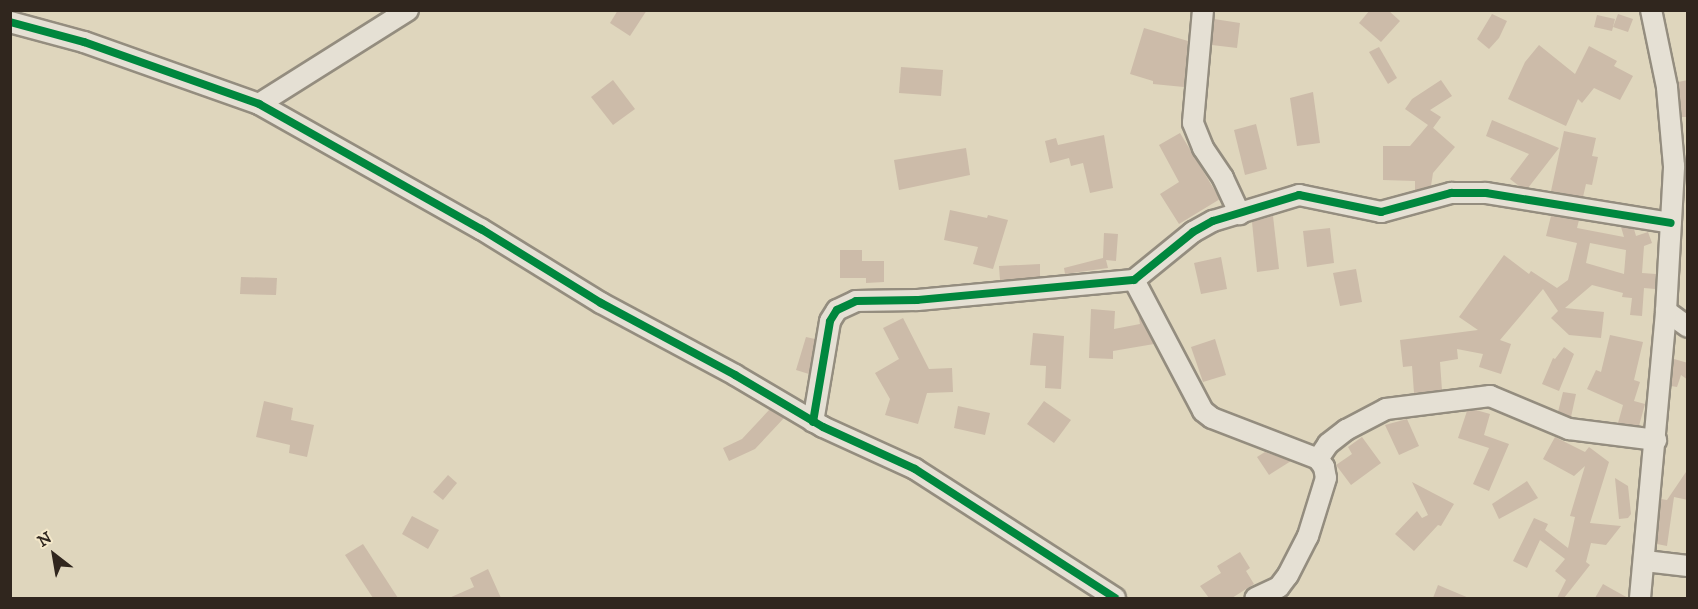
<!DOCTYPE html>
<html>
<head>
<meta charset="utf-8">
<style>
	body { margin:0 }
	#map { position:relative; width:1698px; height:609px; overflow:hidden; background:#dfd6bd; font-family:"IM FELL DW Pica",serif }
	div>[style] { position:absolute }
	[style*='--x'] { left:calc(var(--x)*1px); top:calc(var(--y)*1px); width:calc(var(--w)*1px); rotate:calc(var(--a)*1deg) }
	.building>* { inset:0; background:#ccbba9 }
	.roads { filter:drop-shadow(2px 0 #948d7f) drop-shadow(-2px 0 #948d7f) drop-shadow(0 2px #948d7f) drop-shadow(0 -2px #948d7f) }
	.minor>* { height:20px; margin:-10px; padding:0 10px; transform-origin:10px; border-radius:10px; background:#e5e0d4 }
	.cycleway>* { height:8px; margin:-4px; padding:0 4px; transform-origin:4px; border-radius:4px; background:#00873e }
	span { translate:-50% -50%; white-space:nowrap; text-align:center; line-height:1.15; -webkit-text-stroke:6px #f4e8ca; paint-order:stroke }
	.frame { position:absolute; inset:0; border:12px solid #30261e; pointer-events:none }
	.north { position:absolute; left:24px; top:525px; width:60px; height:60px; -webkit-text-stroke:4px #f4e8ca; paint-order:stroke; rotate:329deg; font-size:16px; font-weight:700; line-height:24px; text-align:center; color:#30261e }
	.north::after { content:''; display:block; margin:auto; width:21px; height:27px; background:#30261e; clip-path:polygon(50% 0,100% 100%,50% 72%,0 100%) }
</style>
</head>
<body>
<div id="map">
	<div class="building">
		<div style="clip-path:polygon(618px 10px,647px 10px,630px 36px,610px 23px)"></div>
		<div style="clip-path:polygon(1370px 10px,1388px 10px,1400px 21px,1381px 42px,1359px 23px)"></div>
		<div style="clip-path:polygon(1492px 14px,1507px 21px,1499px 38px,1489px 49px,1477px 39px)"></div>
		<div style="clip-path:polygon(1618px 14px,1633px 19px,1628px 32px,1613px 27px)"></div>
		<div style="clip-path:polygon(1597px 15px,1615px 19px,1612px 31px,1594px 27px)"></div>
		<div style="clip-path:polygon(1214px 19px,1240px 23px,1237px 48px,1212px 45px)"></div>
		<div style="clip-path:polygon(1144px 28px,1188px 41px,1184px 87px,1153px 84px,1153px 81px,1130px 74px)"></div>
		<div style="clip-path:polygon(1539px 45px,1575px 74px,1589px 46px,1617px 61px,1614px 66px,1633px 76px,1620px 100px,1594px 88px,1582px 103px,1578px 99px,1566px 126px,1508px 99px,1525px 62px)"></div>
		<div style="clip-path:polygon(1379px 47px,1397px 78px,1388px 84px,1369px 52px)"></div>
		<div style="clip-path:polygon(901px 67px,943px 70px,941px 96px,899px 93px)"></div>
		<div style="clip-path:polygon(613px 80px,635px 109px,613px 125px,591px 97px)"></div>
		<div style="clip-path:polygon(1441px 80px,1452px 96px,1430px 110px,1441px 117px,1433px 128px,1431px 126px,1455px 147px,1433px 173px,1431px 186px,1415px 190px,1415px 181px,1383px 180px,1383px 146px,1410px 146px,1428px 125px,1405px 109px,1412px 99px)"></div>
		<div style="clip-path:polygon(1688px 80px,1688px 117px,1682px 117px,1678px 82px)"></div>
		<div style="clip-path:polygon(1313px 92px,1320px 143px,1297px 146px,1290px 98px)"></div>
		<div style="clip-path:polygon(1492px 120px,1559px 148px,1528px 188px,1519px 186px,1510px 179px,1529px 154px,1486px 136px)"></div>
		<div style="clip-path:polygon(1256px 124px,1267px 169px,1245px 175px,1234px 130px)"></div>
		<div style="clip-path:polygon(1564px 131px,1596px 138px,1592px 156px,1598px 157px,1592px 185px,1586px 184px,1583px 197px,1551px 191px)"></div>
		<div style="clip-path:polygon(1180px 133px,1220px 199px,1179px 224px,1160px 194px,1179px 182px,1159px 145px)"></div>
		<div style="clip-path:polygon(1104px 135px,1113px 188px,1090px 193px,1083px 163px,1071px 166px,1069px 158px,1050px 163px,1045px 141px,1056px 138px,1058px 145px)"></div>
		<div style="clip-path:polygon(966px 148px,970px 175px,899px 190px,894px 160px)"></div>
		<div style="clip-path:polygon(950px 210px,987px 218px,988px 215px,1008px 220px,993px 269px,973px 264px,978px 247px,944px 240px)"></div>
		<div style="clip-path:polygon(1273px 216px,1279px 269px,1257px 272px,1252px 222px)"></div>
		<div style="clip-path:polygon(evenodd,1551px 216px,1579px 220px,1577px 228px,1624px 237px,1621px 227px,1634px 229px,1636px 236px,1648px 232px,1652px 243px,1644px 246px,1642px 273px,1656px 274px,1655px 289px,1644px 288px,1642px 316px,1630px 315px,1632px 298px,1622px 297px,1623px 293px,1592px 285px,1565px 308px,1604px 312px,1601px 338px,1569px 335px,1551px 318px,1558px 311px,1543px 289px,1500px 340px,1511px 344px,1501px 374px,1479px 367px,1483px 354px,1457px 349px,1458px 359px,1440px 362px,1442px 390px,1414px 393px,1412px 366px,1403px 367px,1400px 340px,1478px 330px,1459px 317px,1504px 255px,1529px 274px,1531px 271px,1557px 288px,1568px 280px,1577px 243px,1546px 236px,1551px 216px,1590px 243px,1626px 250px,1624px 274px,1586px 263px,1590px 243px)"></div>
		<div style="clip-path:polygon(1330px 228px,1334px 263px,1307px 267px,1303px 231px)"></div>
		<div style="clip-path:polygon(1104px 233px,1118px 234px,1116px 261px,1106px 260px,1108px 268px,1065px 274px,1064px 268px,1103px 258px)"></div>
		<div style="clip-path:polygon(840px 250px,862px 250px,862px 261px,884px 261px,884px 282px,866px 283px,866px 278px,840px 278px)"></div>
		<div style="clip-path:polygon(1221px 257px,1227px 289px,1201px 294px,1194px 263px)"></div>
		<div style="clip-path:polygon(1040px 264px,1040px 277px,1000px 280px,999px 266px)"></div>
		<div style="clip-path:polygon(1356px 269px,1362px 302px,1340px 306px,1333px 273px)"></div>
		<div style="clip-path:polygon(241px 277px,277px 278px,276px 295px,240px 294px)"></div>
		<div style="clip-path:polygon(1091px 309px,1115px 311px,1114px 329px,1140px 324px,1138px 313px,1154px 344px,1113px 351px,1113px 359px,1089px 358px)"></div>
		<div style="clip-path:polygon(903px 318px,929px 369px,952px 368px,953px 392px,927px 393px,918px 424px,885px 415px,890px 399px,875px 373px,899px 359px,883px 328px)"></div>
		<div style="clip-path:polygon(1033px 333px,1064px 336px,1061px 389px,1045px 388px,1046px 366px,1030px 365px)"></div>
		<div style="clip-path:polygon(1610px 335px,1643px 342px,1634px 380px,1640px 382px,1634px 401px,1645px 404px,1639px 426px,1618px 423px,1623px 405px,1587px 389px,1596px 370px,1601px 372px)"></div>
		<div style="clip-path:polygon(806px 337px,815px 339px,809px 374px,796px 370px)"></div>
		<div style="clip-path:polygon(1215px 339px,1226px 375px,1203px 382px,1191px 347px)"></div>
		<div style="clip-path:polygon(1564px 347px,1574px 354px,1559px 391px,1542px 384px,1553px 358px,1555px 359px)"></div>
		<div style="clip-path:polygon(1674px 359px,1688px 363px,1688px 380px,1681px 375px,1677px 387px,1671px 386px)"></div>
		<div style="clip-path:polygon(1563px 392px,1576px 394px,1571px 417px,1558px 412px)"></div>
		<div style="clip-path:polygon(264px 401px,293px 408px,291px 420px,314px 425px,307px 457px,289px 453px,290px 445px,256px 437px)"></div>
		<div style="clip-path:polygon(1044px 401px,1071px 420px,1054px 443px,1027px 424px)"></div>
		<div style="clip-path:polygon(958px 406px,990px 413px,985px 435px,954px 428px)"></div>
		<div style="clip-path:polygon(770px 409px,784px 418px,755px 449px,729px 461px,723px 448px,742px 439px)"></div>
		<div style="clip-path:polygon(1476px 410px,1490px 414px,1484px 435px,1509px 444px,1489px 491px,1473px 484px,1489px 448px,1458px 438px,1467px 411px)"></div>
		<div style="clip-path:polygon(1407px 419px,1419px 446px,1399px 455px,1385px 425px)"></div>
		<div style="clip-path:polygon(1362px 437px,1381px 463px,1351px 485px,1336px 465px,1352px 454px,1348px 447px)"></div>
		<div style="clip-path:polygon(1555px 437px,1585px 452px,1589px 447px,1609px 462px,1590px 523px,1621px 526px,1606px 545px,1591px 543px,1586px 562px,1590px 565px,1564px 598px,1557px 598px,1566px 580px,1555px 571px,1565px 559px,1540px 540px,1527px 568px,1513px 561px,1534px 518px,1548px 524px,1545px 530px,1568px 548px,1575px 517px,1570px 516px,1585px 466px,1574px 476px,1543px 459px)"></div>
		<div style="clip-path:polygon(1265px 452px,1291px 461px,1269px 475px,1257px 457px)"></div>
		<div style="clip-path:polygon(1688px 469px,1688px 500px,1674px 497px,1667px 546px,1657px 544px,1661px 499px,1667px 500px)"></div>
		<div style="clip-path:polygon(448px 475px,457px 483px,443px 500px,433px 492px)"></div>
		<div style="clip-path:polygon(1615px 478px,1628px 486px,1631px 514px,1628px 518px,1619px 519px)"></div>
		<div style="clip-path:polygon(1527px 481px,1538px 498px,1499px 519px,1492px 504px)"></div>
		<div style="clip-path:polygon(1412px 482px,1454px 504px,1441px 526px,1438px 525px,1414px 551px,1395px 534px,1417px 511px,1422px 518px,1428px 515px)"></div>
		<div style="clip-path:polygon(412px 516px,439px 530px,428px 549px,402px 534px)"></div>
		<div style="clip-path:polygon(363px 544px,398px 598px,373px 598px,345px 555px)"></div>
		<div style="clip-path:polygon(1240px 552px,1250px 568px,1246px 571px,1254px 584px,1232px 598px,1209px 598px,1200px 586px,1221px 573px,1217px 566px)"></div>
		<div style="clip-path:polygon(488px 569px,501px 598px,449px 598px,474px 587px,470px 578px)"></div>
		<div style="clip-path:polygon(1603px 584px,1628px 598px,1595px 598px)"></div>
		<div style="clip-path:polygon(1438px 585px,1469px 598px,1433px 598px)"></div>
	</div>
	<div class="roads">
		<div class="minor">
			<div style="--x:1203;--y:10;--w:113;--a:95.1"></div>
			<div style="--x:1193;--y:123;--w:27;--a:68"></div>
			<div style="--x:1203;--y:148;--w:36;--a:56"></div>
			<div style="--x:1223;--y:178;--w:40;--a:65"></div>
			<div style="--x:10;--y:22;--w:77;--a:15.1"></div>
			<div style="--x:84;--y:42;--w:186;--a:19.5"></div>
			<div style="--x:259;--y:104;--w:255;--a:29.4"></div>
			<div style="--x:481;--y:229;--w:141;--a:31.7"></div>
			<div style="--x:601;--y:303;--w:152;--a:28.2"></div>
			<div style="--x:735;--y:375;--w:102;--a:30.6"></div>
			<div style="--x:823;--y:427;--w:101;--a:24.5"></div>
			<div style="--x:915;--y:469;--w:238;--a:32.8"></div>
			<div style="--x:259;--y:104;--w:176;--a:-32.2"></div>
			<div style="--x:1134;--y:280;--w:148;--a:62.2"></div>
			<div style="--x:1203;--y:411;--w:11;--a:38"></div>
			<div style="--x:1212;--y:418;--w:114;--a:21.1"></div>
			<div style="--x:1318;--y:459;--w:10;--a:53"></div>
			<div style="--x:1324;--y:467;--w:11;--a:80"></div>
			<div style="--x:1326;--y:478;--w:61;--a:107.2"></div>
			<div style="--x:1308;--y:536;--w:44;--a:117.1"></div>
			<div style="--x:1288;--y:575;--w:15;--a:127"></div>
			<div style="--x:1279;--y:587;--w:26;--a:155"></div>
			<div style="--x:1666;--y:311;--w:27;--a:36"></div>
			<div style="--x:813;--y:422;--w:102;--a:-80.4"></div>
			<div style="--x:830;--y:321;--w:13;--a:-58"></div>
			<div style="--x:837;--y:310;--w:21;--a:-25"></div>
			<div style="--x:856;--y:301;--w:61;--a:-0.9"></div>
			<div style="--x:917;--y:300;--w:218;--a:-5.3"></div>
			<div style="--x:1134;--y:280;--w:76;--a:-39.1"></div>
			<div style="--x:1193;--y:232;--w:23;--a:-29"></div>
			<div style="--x:1213;--y:221;--w:90;--a:-16.8"></div>
			<div style="--x:1299;--y:195;--w:84;--a:11.7"></div>
			<div style="--x:1381;--y:212;--w:73;--a:-15.2"></div>
			<div style="--x:1451;--y:193;--w:35;--a:0"></div>
			<div style="--x:1486;--y:193;--w:187;--a:9.2"></div>
			<div style="--x:1318;--y:459;--w:18;--a:-56"></div>
			<div style="--x:1328;--y:444;--w:23;--a:-38"></div>
			<div style="--x:1346;--y:430;--w:45;--a:-27.7"></div>
			<div style="--x:1386;--y:409;--w:105;--a:-7.1"></div>
			<div style="--x:1490;--y:396;--w:86;--a:22.7"></div>
			<div style="--x:1569;--y:429;--w:88;--a:7.2"></div>
			<div style="--x:1645;--y:561;--w:43;--a:6.6"></div>
			<div style="--x:1640;--y:598;--w:288;--a:-84.8"></div>
			<div style="--x:1666;--y:311;--w:145;--a:-86.8"></div>
			<div style="--x:1674;--y:166;--w:79;--a:-95.1"></div>
			<div style="--x:1667;--y:87;--w:79;--a:-101.7"></div>
		</div>
	</div>
	<div class="cycleway">
		<div style="--x:10;--y:22;--w:77;--a:15.1"></div>
		<div style="--x:84;--y:42;--w:186;--a:19.5"></div>
		<div style="--x:259;--y:104;--w:255;--a:29.4"></div>
		<div style="--x:481;--y:229;--w:141;--a:31.7"></div>
		<div style="--x:601;--y:303;--w:152;--a:28.2"></div>
		<div style="--x:735;--y:375;--w:102;--a:30.6"></div>
		<div style="--x:823;--y:427;--w:101;--a:24.5"></div>
		<div style="--x:915;--y:469;--w:238;--a:32.8"></div>
		<div style="--x:813;--y:422;--w:102;--a:-80.4"></div>
		<div style="--x:830;--y:321;--w:13;--a:-58"></div>
		<div style="--x:837;--y:310;--w:21;--a:-25"></div>
		<div style="--x:856;--y:301;--w:61;--a:-0.9"></div>
		<div style="--x:917;--y:300;--w:218;--a:-5.3"></div>
		<div style="--x:1134;--y:280;--w:76;--a:-39.1"></div>
		<div style="--x:1193;--y:232;--w:23;--a:-29"></div>
		<div style="--x:1213;--y:221;--w:90;--a:-16.8"></div>
		<div style="--x:1299;--y:195;--w:84;--a:11.7"></div>
		<div style="--x:1381;--y:212;--w:73;--a:-15.2"></div>
		<div style="--x:1451;--y:193;--w:35;--a:0"></div>
		<div style="--x:1486;--y:193;--w:187;--a:9.2"></div>
	</div>
	<div class="frame"></div>
	<div class="north">N</div>
</div>
</body>
</html>
